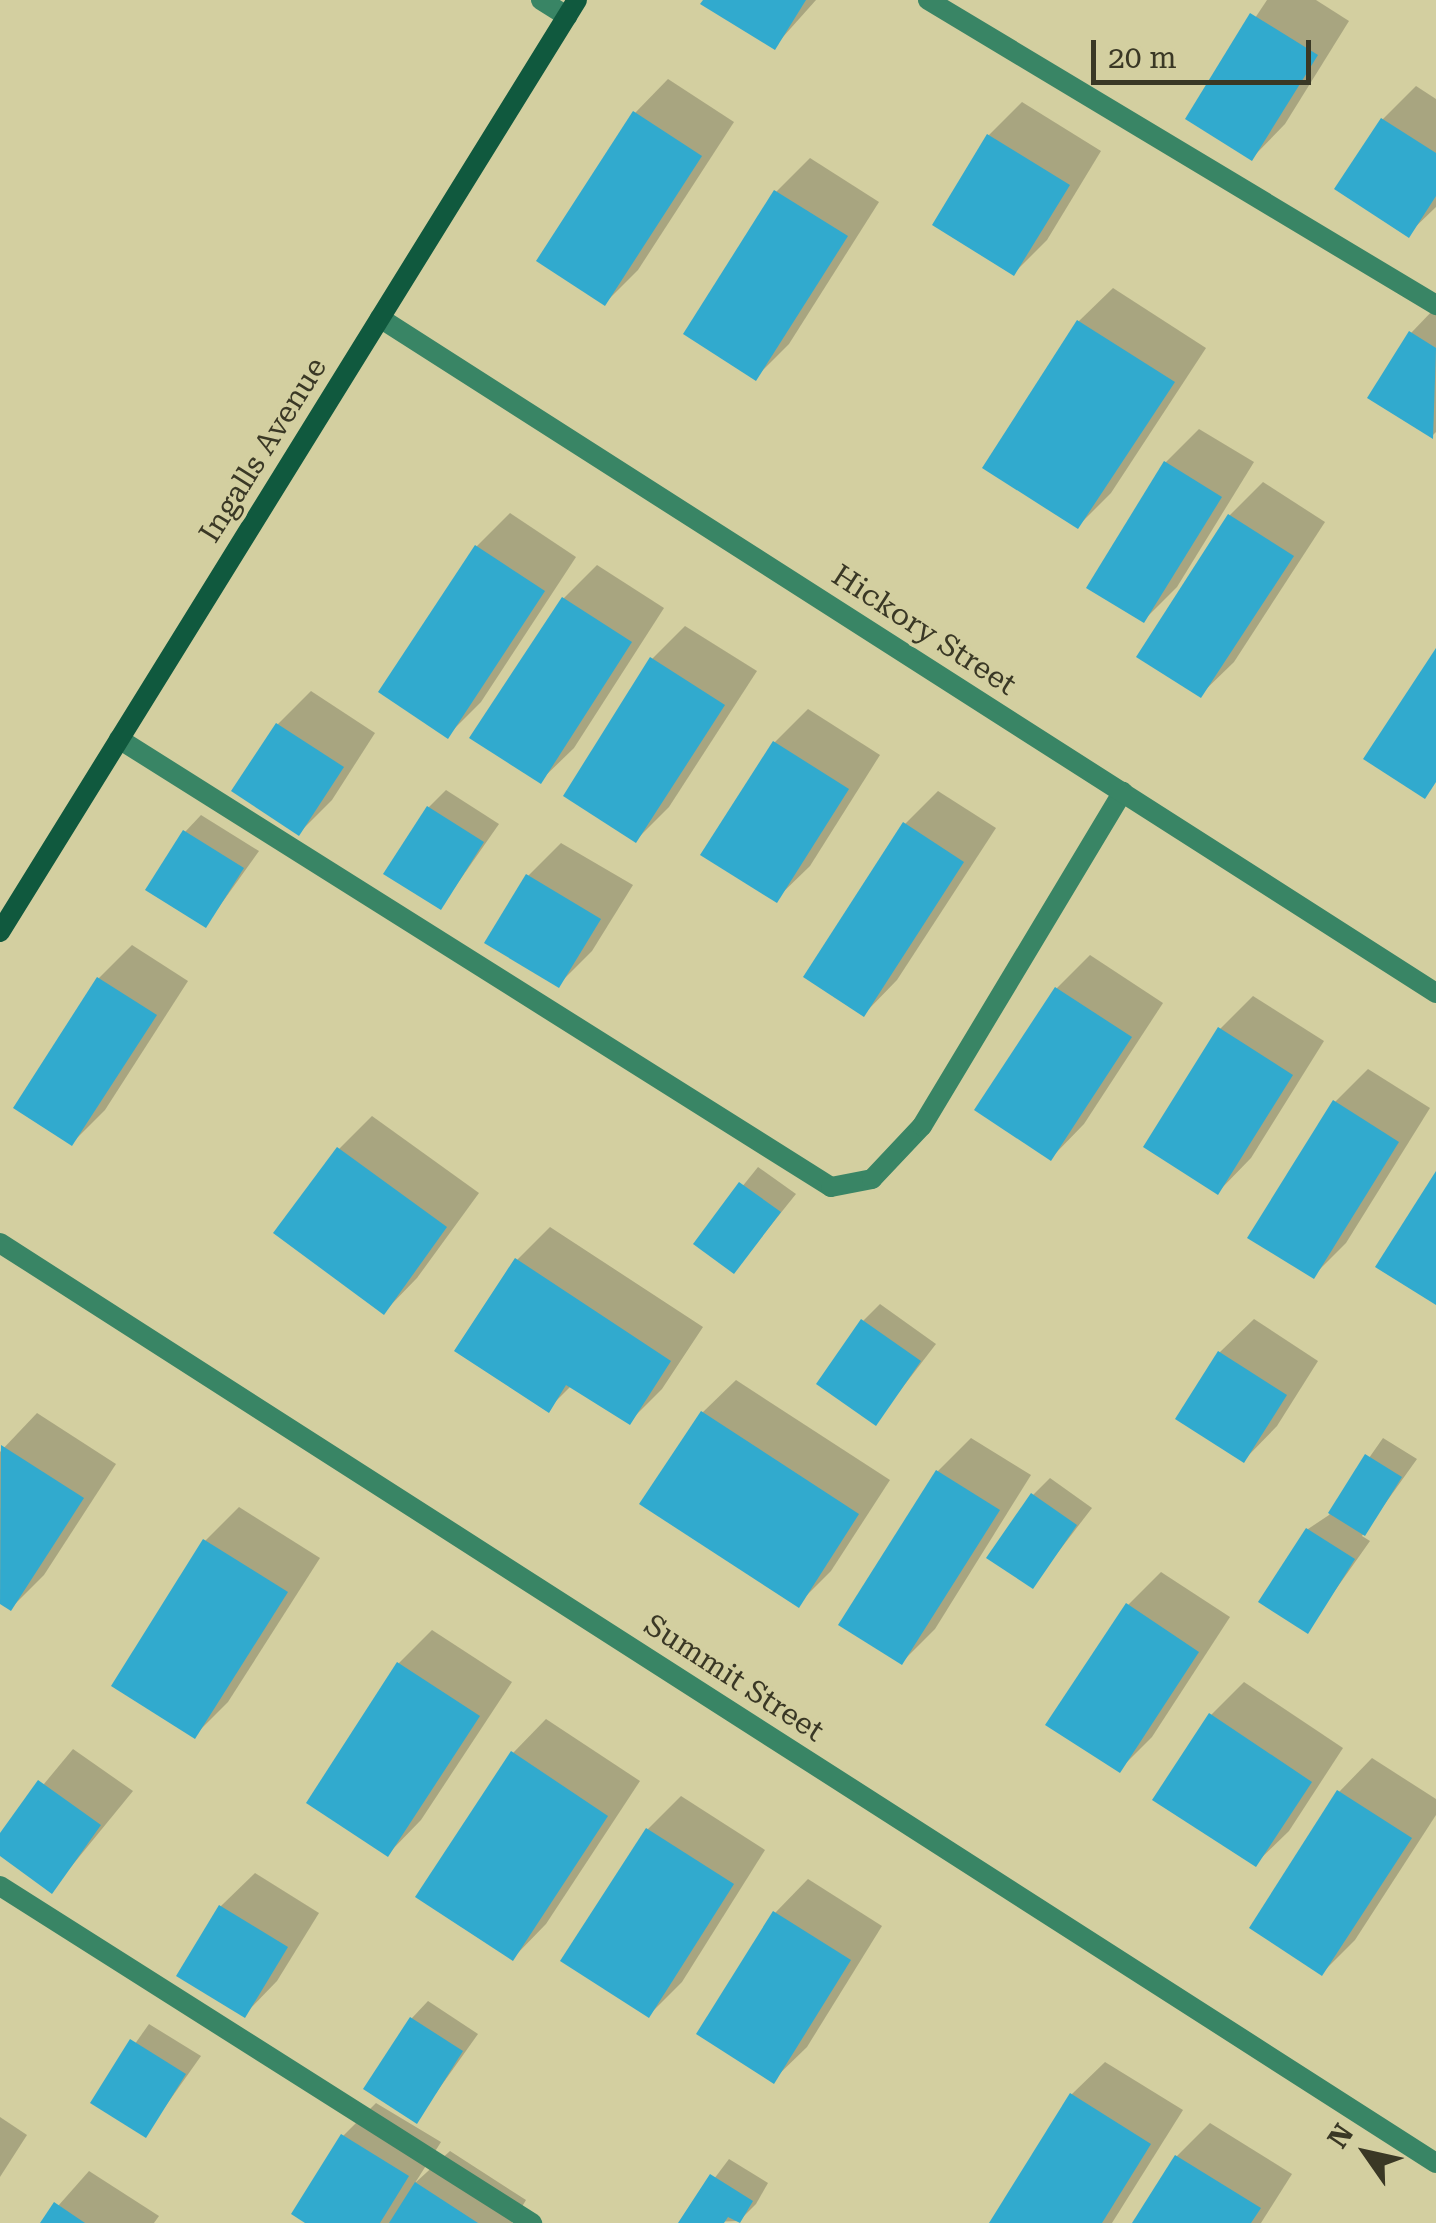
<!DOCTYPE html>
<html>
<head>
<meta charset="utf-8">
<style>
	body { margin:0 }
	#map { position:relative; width:1436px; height:2223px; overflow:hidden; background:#d3cfa0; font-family:"Roboto Serif",serif }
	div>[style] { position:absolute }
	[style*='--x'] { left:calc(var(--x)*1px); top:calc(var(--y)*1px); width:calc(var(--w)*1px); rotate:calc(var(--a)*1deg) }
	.shadow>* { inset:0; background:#0003 }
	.building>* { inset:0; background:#31aace }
	.lane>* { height:20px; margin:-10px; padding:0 10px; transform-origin:10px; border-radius:10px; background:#398565 }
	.street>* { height:20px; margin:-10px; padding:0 10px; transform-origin:10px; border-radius:10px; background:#398565 }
	.secondary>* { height:20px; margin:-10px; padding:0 10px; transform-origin:10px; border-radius:10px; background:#10593e }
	span { translate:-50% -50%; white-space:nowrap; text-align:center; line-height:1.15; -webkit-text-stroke:8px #d3cfa0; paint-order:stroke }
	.street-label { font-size:30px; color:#3a3825 }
	.north { position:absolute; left:1316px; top:2103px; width:100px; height:100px; -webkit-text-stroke:8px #d3cfa0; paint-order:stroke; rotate:304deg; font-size:28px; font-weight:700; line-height:40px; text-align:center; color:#3a3825 }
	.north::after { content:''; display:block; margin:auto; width:35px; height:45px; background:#3a3825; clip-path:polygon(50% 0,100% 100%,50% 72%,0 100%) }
	.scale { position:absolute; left:1091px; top:40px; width:220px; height:45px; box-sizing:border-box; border:5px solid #3a3825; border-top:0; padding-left:12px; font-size:30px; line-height:35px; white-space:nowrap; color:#3a3825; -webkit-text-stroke:8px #d3cfa0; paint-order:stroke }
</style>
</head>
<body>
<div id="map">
	<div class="shadow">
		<div style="clip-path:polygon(706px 0,816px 0,774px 47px)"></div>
		<div style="clip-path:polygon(1267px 0,1316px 0,1349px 21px,1285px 124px,1252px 158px,1188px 119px)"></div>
		<div style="clip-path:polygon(668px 79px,734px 122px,638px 270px,605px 303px,635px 113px)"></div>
		<div style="clip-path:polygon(1416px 86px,1436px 99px,1436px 207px,1408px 234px,1337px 189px,1383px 119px)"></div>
		<div style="clip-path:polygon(1022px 102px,1101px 151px,1047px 240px,1014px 273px,989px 135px)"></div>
		<div style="clip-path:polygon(810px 158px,879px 202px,789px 344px,756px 377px,776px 192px)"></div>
		<div style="clip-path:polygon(1113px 288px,1206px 348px,1111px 493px,1078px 526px,985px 467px,1079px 321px)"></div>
		<div style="clip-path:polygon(1436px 307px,1436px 432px,1432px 436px,1411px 333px)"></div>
		<div style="clip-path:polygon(1199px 429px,1254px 462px,1177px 587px,1144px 620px,1089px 587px,1166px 462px)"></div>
		<div style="clip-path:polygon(1263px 482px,1325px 522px,1234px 662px,1200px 695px,1230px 515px)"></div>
		<div style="clip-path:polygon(510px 513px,576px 557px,481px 702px,448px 735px,477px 546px)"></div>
		<div style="clip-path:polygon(597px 565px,664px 608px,574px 748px,540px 781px,564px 598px)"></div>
		<div style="clip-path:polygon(685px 626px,757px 671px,669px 807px,636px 840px,652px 659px)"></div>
		<div style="clip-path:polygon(311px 691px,375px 733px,332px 800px,299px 833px,234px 791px,278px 724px)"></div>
		<div style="clip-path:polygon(808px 709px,880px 755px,810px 866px,776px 899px,774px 743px)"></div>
		<div style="clip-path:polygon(446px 790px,499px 824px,441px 907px,429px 807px)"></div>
		<div style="clip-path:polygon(938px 791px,996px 828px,897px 980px,864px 1014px,905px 824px)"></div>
		<div style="clip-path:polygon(201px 815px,259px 851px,206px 925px,185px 832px)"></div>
		<div style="clip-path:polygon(561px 843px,633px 885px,592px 951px,559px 984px,528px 876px)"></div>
		<div style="clip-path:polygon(132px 945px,188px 981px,105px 1110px,72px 1143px,99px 978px)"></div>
		<div style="clip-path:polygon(1090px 955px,1163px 1003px,1084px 1124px,1051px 1158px,1057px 988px)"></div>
		<div style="clip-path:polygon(1253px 996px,1324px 1041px,1251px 1158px,1218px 1192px,1220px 1029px)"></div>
		<div style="clip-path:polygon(1368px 1069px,1430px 1108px,1346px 1243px,1313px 1276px,1335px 1102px)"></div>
		<div style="clip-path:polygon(372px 1116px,479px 1193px,417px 1278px,384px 1312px,339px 1149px)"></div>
		<div style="clip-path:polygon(758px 1167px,796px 1194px,734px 1271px,696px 1244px)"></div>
		<div style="clip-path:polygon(550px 1227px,703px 1327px,662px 1389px,629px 1422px,572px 1385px,548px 1409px,517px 1260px)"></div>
		<div style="clip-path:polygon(880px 1304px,936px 1344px,875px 1423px,863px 1321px)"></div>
		<div style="clip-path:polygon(1254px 1319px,1318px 1361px,1277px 1426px,1244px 1460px,1178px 1419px,1220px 1352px)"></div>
		<div style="clip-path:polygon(736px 1380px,890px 1480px,831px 1571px,798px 1604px,702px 1413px)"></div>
		<div style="clip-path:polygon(37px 1413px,116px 1464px,44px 1575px,11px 1608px,0 1601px,0 1452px)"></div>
		<div style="clip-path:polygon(971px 1438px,1031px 1475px,935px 1629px,902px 1662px,938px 1471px)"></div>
		<div style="clip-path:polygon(1383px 1438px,1417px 1459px,1362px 1536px,1370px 1541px,1307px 1630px,1262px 1602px,1308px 1529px,1329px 1515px)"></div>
		<div style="clip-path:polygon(1050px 1478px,1092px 1508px,1032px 1586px,1033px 1495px)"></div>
		<div style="clip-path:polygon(239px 1507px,320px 1558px,228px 1702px,195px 1735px,205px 1541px)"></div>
		<div style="clip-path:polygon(1161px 1572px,1230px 1617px,1152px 1737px,1119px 1770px,1128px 1605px)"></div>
		<div style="clip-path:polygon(432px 1630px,512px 1682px,421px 1820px,388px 1854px,399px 1663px)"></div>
		<div style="clip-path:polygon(1244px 1682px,1343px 1748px,1289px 1831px,1255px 1864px,1211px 1715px)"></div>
		<div style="clip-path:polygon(546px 1719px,640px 1781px,546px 1924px,513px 1958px,513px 1753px)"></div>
		<div style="clip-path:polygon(73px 1749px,133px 1791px,52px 1890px,0 1852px,0 1837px)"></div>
		<div style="clip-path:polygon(1372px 1758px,1436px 1799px,1436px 1815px,1355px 1940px,1322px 1973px,1339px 1792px)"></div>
		<div style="clip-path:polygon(681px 1796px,765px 1850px,682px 1982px,649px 2015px,648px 1829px)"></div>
		<div style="clip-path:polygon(255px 1873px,319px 1913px,277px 1981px,244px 2015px,179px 1975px,221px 1906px)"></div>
		<div style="clip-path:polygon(808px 1879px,882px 1926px,807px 2047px,773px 2080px,775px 1913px)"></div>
		<div style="clip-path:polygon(428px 2001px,478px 2034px,416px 2121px,412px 2018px)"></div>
		<div style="clip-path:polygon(149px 2024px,201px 2056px,145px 2135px,94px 2102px)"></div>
		<div style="clip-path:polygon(1105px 2062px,1183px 2110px,1112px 2223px,992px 2223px,1071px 2095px)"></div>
		<div style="clip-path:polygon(376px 2103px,441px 2142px,415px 2183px,450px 2151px,526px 2200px,512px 2223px,309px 2223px,343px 2136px)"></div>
		<div style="clip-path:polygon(0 2117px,27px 2135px,0 2177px)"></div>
		<div style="clip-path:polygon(1210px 2123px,1292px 2174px,1261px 2223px,1135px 2223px,1177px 2156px)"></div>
		<div style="clip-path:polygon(729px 2159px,768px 2183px,756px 2204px,739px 2221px,681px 2223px)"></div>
		<div style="clip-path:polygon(89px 2171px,159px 2216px,154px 2223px,43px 2223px)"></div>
	</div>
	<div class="building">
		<div style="clip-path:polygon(703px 0,806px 0,775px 50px,700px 4px)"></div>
		<div style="clip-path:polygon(1250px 13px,1318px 55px,1252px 161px,1185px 119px)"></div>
		<div style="clip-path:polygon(633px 111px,702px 156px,605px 306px,536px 261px)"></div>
		<div style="clip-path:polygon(1381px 118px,1436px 153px,1436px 196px,1409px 238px,1334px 189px)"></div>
		<div style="clip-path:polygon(987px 134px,1070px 185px,1014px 276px,932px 225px)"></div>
		<div style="clip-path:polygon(774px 190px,848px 236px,756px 381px,683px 334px)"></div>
		<div style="clip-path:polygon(1077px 320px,1175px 382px,1078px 529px,982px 468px)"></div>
		<div style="clip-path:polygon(1409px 331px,1436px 348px,1433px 439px,1367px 398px)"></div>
		<div style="clip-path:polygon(1164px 461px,1222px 497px,1144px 623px,1086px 588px)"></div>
		<div style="clip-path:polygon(1228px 514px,1294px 556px,1201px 698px,1136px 657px)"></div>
		<div style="clip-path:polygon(475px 545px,545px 591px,448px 739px,378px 692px)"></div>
		<div style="clip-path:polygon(562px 597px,632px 642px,541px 784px,469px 738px)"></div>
		<div style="clip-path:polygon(1436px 648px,1436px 782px,1425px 799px,1363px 759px)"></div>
		<div style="clip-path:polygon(650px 657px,725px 705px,636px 843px,563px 796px)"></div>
		<div style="clip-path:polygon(276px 723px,344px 767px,299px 836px,231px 791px)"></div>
		<div style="clip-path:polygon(773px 741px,849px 789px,777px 903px,700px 855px)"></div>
		<div style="clip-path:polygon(427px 806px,484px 842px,441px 910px,383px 874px)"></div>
		<div style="clip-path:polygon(903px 822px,964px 862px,864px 1017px,803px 977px)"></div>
		<div style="clip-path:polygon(183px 830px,244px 868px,206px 928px,145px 890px)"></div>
		<div style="clip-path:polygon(526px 874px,601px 919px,559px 988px,484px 943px)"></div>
		<div style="clip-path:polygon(97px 977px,157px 1015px,72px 1146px,13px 1108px)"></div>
		<div style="clip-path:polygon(1055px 987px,1132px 1037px,1051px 1161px,974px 1110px)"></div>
		<div style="clip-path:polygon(1218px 1027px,1293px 1075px,1218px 1195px,1143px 1147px)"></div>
		<div style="clip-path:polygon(1333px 1100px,1399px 1142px,1314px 1279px,1247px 1238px)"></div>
		<div style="clip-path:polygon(337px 1147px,447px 1227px,384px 1315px,273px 1233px)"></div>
		<div style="clip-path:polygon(1436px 1171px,1436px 1305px,1375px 1267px)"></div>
		<div style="clip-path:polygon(739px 1182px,781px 1212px,734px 1274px,693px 1244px)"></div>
		<div style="clip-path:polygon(515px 1258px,671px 1361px,630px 1425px,566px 1385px,549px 1413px,454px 1351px)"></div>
		<div style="clip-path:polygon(861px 1319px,921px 1361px,876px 1426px,816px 1384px)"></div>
		<div style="clip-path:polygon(1218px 1351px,1287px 1395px,1244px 1463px,1175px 1419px)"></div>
		<div style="clip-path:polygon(701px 1411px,859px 1514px,799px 1608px,639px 1504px)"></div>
		<div style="clip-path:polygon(1px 1445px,84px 1498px,11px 1611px,0 1604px)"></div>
		<div style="clip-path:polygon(1365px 1454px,1402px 1477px,1365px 1536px,1328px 1513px)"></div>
		<div style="clip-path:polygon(936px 1470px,1000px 1510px,902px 1665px,838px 1625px)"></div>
		<div style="clip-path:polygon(1031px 1493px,1077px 1525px,1033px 1589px,986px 1558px)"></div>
		<div style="clip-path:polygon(1306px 1528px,1355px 1559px,1308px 1634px,1258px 1602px)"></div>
		<div style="clip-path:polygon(203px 1539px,288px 1592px,195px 1739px,111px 1686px)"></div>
		<div style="clip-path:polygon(1126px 1603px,1199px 1652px,1120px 1773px,1045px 1725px)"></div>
		<div style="clip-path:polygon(397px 1662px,480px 1716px,388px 1857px,306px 1803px)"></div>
		<div style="clip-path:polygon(1209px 1713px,1312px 1782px,1256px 1867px,1152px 1800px)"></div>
		<div style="clip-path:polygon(511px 1751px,608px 1816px,513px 1961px,415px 1897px)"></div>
		<div style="clip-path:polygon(38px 1780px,101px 1825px,52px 1894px,0 1856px,0 1833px)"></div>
		<div style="clip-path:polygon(1337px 1790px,1412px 1838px,1322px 1976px,1249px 1928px)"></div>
		<div style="clip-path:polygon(646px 1828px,734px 1884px,649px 2018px,560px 1961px)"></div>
		<div style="clip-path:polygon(219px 1905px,288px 1947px,245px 2018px,176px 1976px)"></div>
		<div style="clip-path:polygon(773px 1911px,851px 1960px,774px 2084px,696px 2034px)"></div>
		<div style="clip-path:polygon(410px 2017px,463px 2051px,417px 2124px,363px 2089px)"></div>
		<div style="clip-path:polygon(130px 2039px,186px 2074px,146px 2138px,90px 2103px)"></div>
		<div style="clip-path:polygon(1070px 2093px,1151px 2144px,1102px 2223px,989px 2223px)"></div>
		<div style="clip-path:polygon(341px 2134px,409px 2176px,380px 2223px,305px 2223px,291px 2214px)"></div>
		<div style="clip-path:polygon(1175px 2155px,1261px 2208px,1251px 2223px,1132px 2223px)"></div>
		<div style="clip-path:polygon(710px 2174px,753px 2201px,740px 2223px,728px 2217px,724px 2223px,678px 2223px)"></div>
		<div style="clip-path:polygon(415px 2182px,478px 2223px,389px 2223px)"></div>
		<div style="clip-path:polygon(54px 2202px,85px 2223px,40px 2223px)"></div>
	</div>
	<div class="lane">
		<div style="--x:541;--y:0;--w:31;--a:32"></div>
		<div style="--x:928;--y:0;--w:593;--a:30.98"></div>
		<div style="--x:119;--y:739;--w:841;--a:32.18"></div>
		<div style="--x:831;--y:1187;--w:42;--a:-11"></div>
		<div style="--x:872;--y:1179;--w:73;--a:-46.7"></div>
		<div style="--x:922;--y:1126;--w:390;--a:-59"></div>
		<div style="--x:0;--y:1886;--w:630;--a:32.35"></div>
	</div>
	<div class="street">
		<div style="--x:380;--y:318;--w:1253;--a:32.59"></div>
		<div style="--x:0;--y:1243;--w:1705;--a:32.65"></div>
	</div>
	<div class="secondary">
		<div style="--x:0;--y:932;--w:1096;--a:-58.24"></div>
	</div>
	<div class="street-label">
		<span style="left:263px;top:450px;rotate:-58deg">Ingalls Avenue</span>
		<span style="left:924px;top:630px;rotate:33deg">Hickory Street</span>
		<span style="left:734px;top:1678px;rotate:33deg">Summit Street</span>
	</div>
	<div class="north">N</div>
	<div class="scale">20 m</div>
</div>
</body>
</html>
